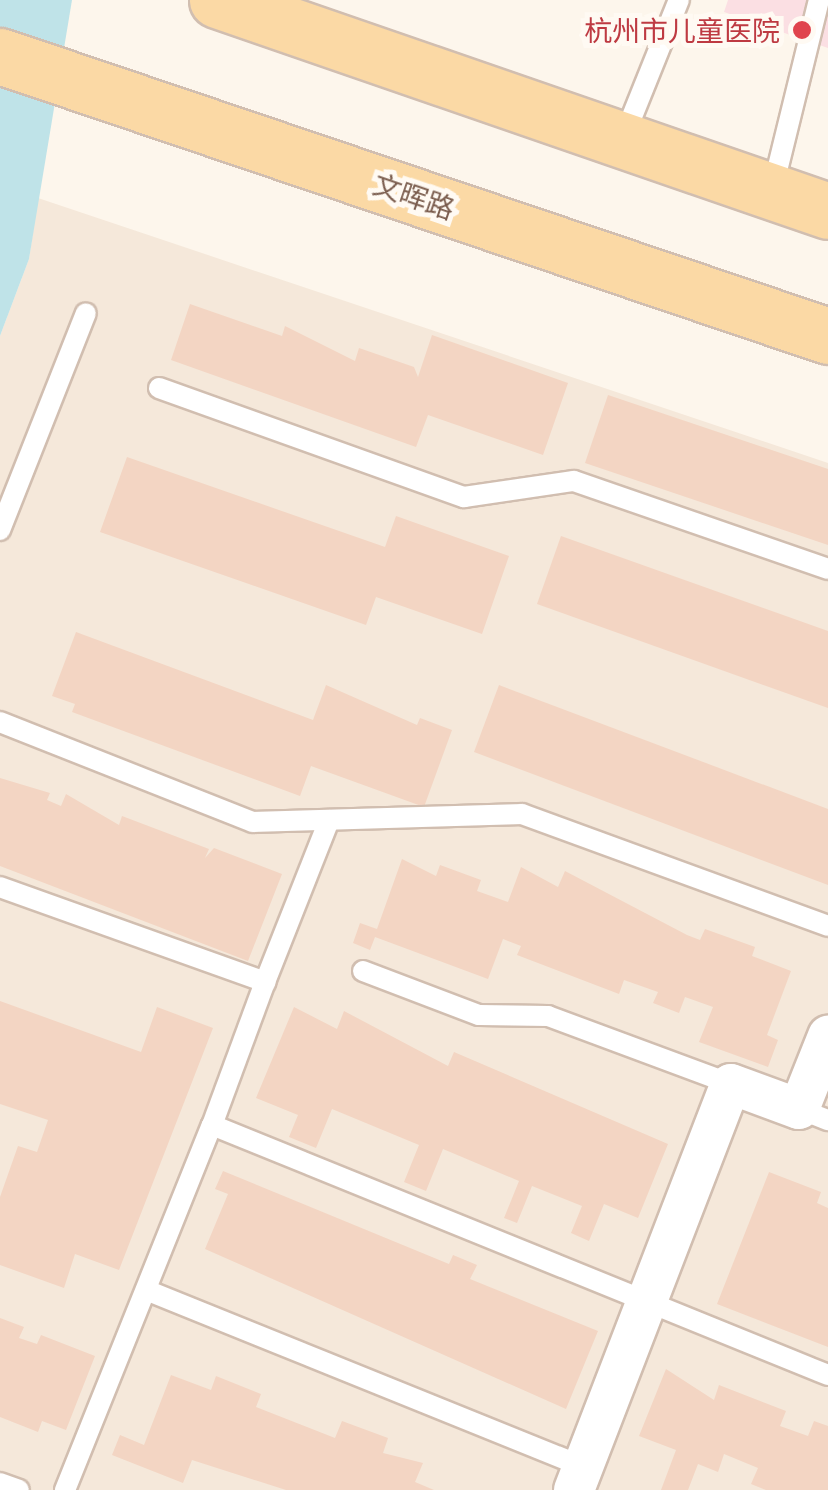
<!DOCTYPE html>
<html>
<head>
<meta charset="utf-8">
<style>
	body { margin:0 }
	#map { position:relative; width:828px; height:1490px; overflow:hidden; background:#fdf6ec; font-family:Commissioner,"Noto Sans SC",sans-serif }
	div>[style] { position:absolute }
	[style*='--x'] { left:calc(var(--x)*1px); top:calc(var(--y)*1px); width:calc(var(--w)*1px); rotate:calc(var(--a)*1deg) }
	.residential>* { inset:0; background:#f5e8da }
	.medical>* { inset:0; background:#fbdfe3 }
	.water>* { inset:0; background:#bfe3e8 }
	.building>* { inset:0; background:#f3d5c3 }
	.roads { filter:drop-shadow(2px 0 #d1beb0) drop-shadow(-2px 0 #d1beb0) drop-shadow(0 2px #d1beb0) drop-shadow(0 -2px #d1beb0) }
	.lane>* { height:20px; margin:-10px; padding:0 10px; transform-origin:10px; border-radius:10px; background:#fff }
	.street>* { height:40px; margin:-20px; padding:0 20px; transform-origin:20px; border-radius:20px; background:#fff }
	.primary>* { height:55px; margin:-27.5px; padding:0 27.5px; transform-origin:27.5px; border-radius:27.5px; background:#fbd9a5 }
	.dots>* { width:28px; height:28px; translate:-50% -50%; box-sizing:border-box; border:5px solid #fffaf3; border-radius:50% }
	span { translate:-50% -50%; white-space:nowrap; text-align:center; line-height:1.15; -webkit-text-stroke:10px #fffaf3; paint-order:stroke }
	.health-label { font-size:28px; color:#be3a42 }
	.right { translate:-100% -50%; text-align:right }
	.street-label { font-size:28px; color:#7a5c4d }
</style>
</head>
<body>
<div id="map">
	<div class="residential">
		<div style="clip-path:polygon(38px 198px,828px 463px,828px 1490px,0 1490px,0 336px,29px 259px)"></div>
	</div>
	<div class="medical">
		<div style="clip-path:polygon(728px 0,828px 0,828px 48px,724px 12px)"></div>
	</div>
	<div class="water">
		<div style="clip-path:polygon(0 0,72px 0,29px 259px,0 336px)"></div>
	</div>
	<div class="building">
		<div style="clip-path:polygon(190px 304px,282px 336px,285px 326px,355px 361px,359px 348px,414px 367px,418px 377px,432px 335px,568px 383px,543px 455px,428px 415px,416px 447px,171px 360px)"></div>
		<div style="clip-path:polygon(608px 395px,828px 469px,828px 545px,585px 463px)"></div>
		<div style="clip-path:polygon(127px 457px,385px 547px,396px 516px,509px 556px,482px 634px,376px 597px,366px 625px,100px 532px)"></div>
		<div style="clip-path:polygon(561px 536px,828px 631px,828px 708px,537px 604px)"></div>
		<div style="clip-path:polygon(76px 632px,313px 720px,326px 685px,417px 725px,420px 718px,452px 730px,424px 807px,311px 766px,300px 796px,72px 712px,75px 704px,52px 696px)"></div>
		<div style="clip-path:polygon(499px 685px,828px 809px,828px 885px,474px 752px)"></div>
		<div style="clip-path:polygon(0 778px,50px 793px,47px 800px,61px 806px,66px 794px,119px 825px,122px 816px,209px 849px,205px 858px,214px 848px,282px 874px,248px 961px,0 866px)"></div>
		<div style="clip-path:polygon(402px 859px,436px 876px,440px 865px,481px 880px,477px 891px,508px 902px,521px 867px,558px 887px,565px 871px,687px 935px,700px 940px,705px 929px,755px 947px,752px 956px,791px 971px,767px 1035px,778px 1040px,768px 1067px,699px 1042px,713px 1007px,685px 997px,679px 1013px,653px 1003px,658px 992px,624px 980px,619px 994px,517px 955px,521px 946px,503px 939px,488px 979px,375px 937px,370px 950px,353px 943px,360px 923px,377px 929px)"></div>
		<div style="clip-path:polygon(0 1001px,141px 1052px,157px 1007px,213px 1028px,119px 1270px,75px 1254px,64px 1288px,0 1265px,0 1197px,18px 1146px,37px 1152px,48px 1120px,0 1104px)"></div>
		<div style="clip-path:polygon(294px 1007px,337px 1029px,344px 1011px,448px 1066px,454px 1052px,668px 1144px,638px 1218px,604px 1204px,589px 1241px,571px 1233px,582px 1206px,532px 1186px,517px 1223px,504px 1218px,519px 1181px,443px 1149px,426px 1191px,404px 1182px,419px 1145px,332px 1109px,316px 1148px,289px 1137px,298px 1115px,256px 1098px)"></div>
		<div style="clip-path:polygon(223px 1171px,449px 1264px,453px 1255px,477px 1265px,470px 1279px,598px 1331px,566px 1409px,205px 1249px,228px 1194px,215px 1189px)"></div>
		<div style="clip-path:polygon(769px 1172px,821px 1192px,817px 1203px,828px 1208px,828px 1347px,717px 1304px)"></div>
		<div style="clip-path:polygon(0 1318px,24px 1327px,19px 1338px,37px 1344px,41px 1335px,95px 1356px,66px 1430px,42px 1421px,38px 1432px,0 1417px)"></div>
		<div style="clip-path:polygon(666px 1369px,714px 1400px,719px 1385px,786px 1411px,780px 1426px,808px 1436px,814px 1421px,828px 1426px,828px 1490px,766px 1490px,751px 1484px,758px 1468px,724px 1454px,718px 1472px,698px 1464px,688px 1490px,661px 1490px,676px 1450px,639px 1436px)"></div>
		<div style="clip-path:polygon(171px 1375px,211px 1390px,216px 1376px,261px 1394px,256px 1407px,335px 1438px,342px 1421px,388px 1438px,383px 1453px,423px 1463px,415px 1482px,434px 1490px,286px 1490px,192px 1460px,183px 1483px,112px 1455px,120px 1435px,144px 1445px)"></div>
	</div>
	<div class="roads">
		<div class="lane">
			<div style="--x:623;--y:139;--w:150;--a:-68.1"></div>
			<div style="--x:773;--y:187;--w:193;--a:-76.2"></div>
			<div style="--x:159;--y:388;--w:324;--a:19.7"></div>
			<div style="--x:464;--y:497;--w:111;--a:-8.3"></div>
			<div style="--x:574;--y:481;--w:269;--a:19.1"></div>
			<div style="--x:0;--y:530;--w:233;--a:-68.4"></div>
			<div style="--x:0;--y:722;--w:272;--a:21.6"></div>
			<div style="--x:253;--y:822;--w:269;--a:-1.7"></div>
			<div style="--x:522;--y:814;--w:326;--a:20.1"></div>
			<div style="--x:0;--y:887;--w:282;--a:19.7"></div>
			<div style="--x:265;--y:982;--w:153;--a:110.3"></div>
			<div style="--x:212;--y:1125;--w:665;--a:22.09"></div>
			<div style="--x:363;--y:971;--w:124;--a:20.8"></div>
			<div style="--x:479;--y:1015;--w:69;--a:0.8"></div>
			<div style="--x:548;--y:1016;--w:195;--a:20.4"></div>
			<div style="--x:265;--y:982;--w:174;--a:-68.4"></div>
			<div style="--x:799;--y:1109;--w:31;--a:21"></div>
			<div style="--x:146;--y:1290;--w:472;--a:22"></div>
			<div style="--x:0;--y:1483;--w:20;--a:20"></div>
			<div style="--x:65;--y:1490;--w:393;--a:-68.1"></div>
		</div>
		<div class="street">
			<div style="--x:574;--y:1490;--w:435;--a:-68.9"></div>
			<div style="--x:731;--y:1084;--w:72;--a:20.2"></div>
			<div style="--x:799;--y:1109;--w:79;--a:-68.3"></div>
		</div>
		<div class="primary">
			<div style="--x:217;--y:0;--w:646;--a:19.05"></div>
			<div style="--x:0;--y:56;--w:874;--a:18.68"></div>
		</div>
	</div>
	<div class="dots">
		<div style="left:802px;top:30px;background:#e0444e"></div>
	</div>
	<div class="health-label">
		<span class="right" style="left:780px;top:30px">杭州市儿童医院</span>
	</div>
	<div class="street-label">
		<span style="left:414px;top:196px;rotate:19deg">文晖路</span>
	</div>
</div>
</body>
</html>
